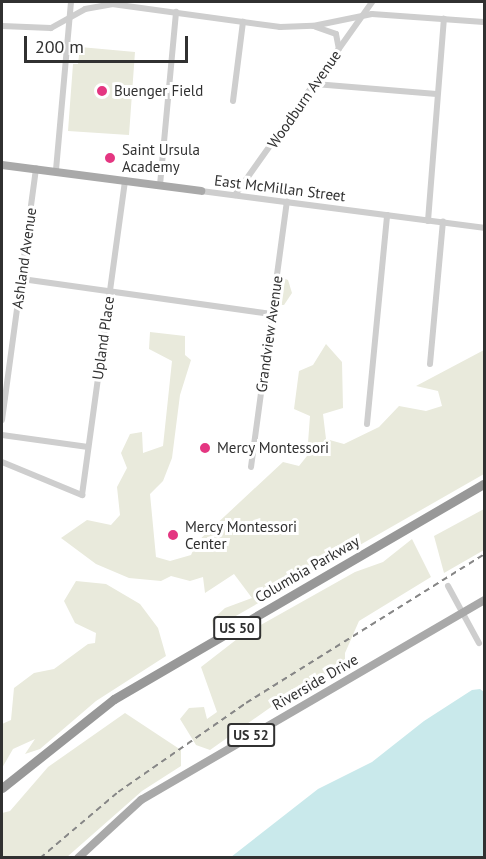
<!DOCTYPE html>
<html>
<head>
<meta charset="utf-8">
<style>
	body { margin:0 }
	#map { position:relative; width:486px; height:859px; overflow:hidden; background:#fff; font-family:"PT Sans",sans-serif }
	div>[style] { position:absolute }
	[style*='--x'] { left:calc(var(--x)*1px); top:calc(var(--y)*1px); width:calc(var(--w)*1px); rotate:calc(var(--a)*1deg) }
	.green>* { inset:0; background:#e9eadc }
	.water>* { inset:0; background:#c9e9eb }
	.minor>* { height:6px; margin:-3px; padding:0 3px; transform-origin:3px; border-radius:3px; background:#cecece }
	.major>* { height:8px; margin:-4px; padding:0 4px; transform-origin:4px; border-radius:4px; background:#a9a9a9 }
	.highway>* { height:9px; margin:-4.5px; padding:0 4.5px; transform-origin:4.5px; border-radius:4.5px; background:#989898 }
	.rail>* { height:1.5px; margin-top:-0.75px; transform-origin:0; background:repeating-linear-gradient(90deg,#868686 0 6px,transparent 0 10.5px) }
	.dots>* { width:16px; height:16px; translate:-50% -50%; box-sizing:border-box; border:3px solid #fff; border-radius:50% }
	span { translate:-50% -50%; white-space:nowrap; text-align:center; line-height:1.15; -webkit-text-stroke:6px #fff; paint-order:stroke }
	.shield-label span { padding:2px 4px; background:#fff; border:2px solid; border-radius:4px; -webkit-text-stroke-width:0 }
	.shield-label { font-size:14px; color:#313131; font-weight:700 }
	.poi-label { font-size:15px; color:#313131 }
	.left { translate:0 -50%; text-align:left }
	.street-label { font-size:15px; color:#313131 }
	.frame { position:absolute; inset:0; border:3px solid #313131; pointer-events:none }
	.scale { position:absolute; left:24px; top:36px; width:164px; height:27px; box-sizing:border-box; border:3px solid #313131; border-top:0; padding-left:8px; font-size:18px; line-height:21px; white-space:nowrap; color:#313131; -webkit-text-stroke:4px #fff; paint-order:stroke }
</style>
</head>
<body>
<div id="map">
	<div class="green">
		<div style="clip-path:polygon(80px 47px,135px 52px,129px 135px,68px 131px,73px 64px,78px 64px)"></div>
		<div style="clip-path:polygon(283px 278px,288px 280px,292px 293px,284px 305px,278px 305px)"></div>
		<div style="clip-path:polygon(150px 332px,185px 336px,185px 355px,191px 360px,180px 395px,172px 458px,163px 481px,150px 494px,156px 557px,170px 561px,191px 555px,197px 542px,283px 462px,299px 466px,307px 456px,310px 416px,294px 409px,299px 371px,313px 365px,326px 344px,342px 362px,343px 408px,323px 414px,326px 439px,344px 444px,379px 427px,399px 406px,426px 411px,442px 406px,438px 391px,416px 386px,484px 350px,484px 474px,213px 629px,212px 620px,225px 608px,252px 598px,234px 574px,205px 593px,203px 577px,190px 581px,171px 576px,161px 581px,129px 578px,96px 564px,61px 538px,87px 520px,111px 525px,120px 515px,117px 487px,127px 468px,121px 453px,130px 434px,142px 432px,143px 453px,163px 446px,172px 361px,149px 349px)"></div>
		<div style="clip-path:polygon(484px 509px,484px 550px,444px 573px,434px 536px)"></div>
		<div style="clip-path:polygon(412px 539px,431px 577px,359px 621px,345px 653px,345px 666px,298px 688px,210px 750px,196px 745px,180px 719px,189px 708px,204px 707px,207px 719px,217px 712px,201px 667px,241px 636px,355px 572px,383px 562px)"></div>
		<div style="clip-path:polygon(76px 581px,106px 584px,140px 604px,158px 628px,166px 656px,96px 701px,40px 749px,25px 754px,35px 739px,13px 749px,2px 768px,2px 724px,11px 720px,14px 688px,34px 673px,54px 669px,88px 644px,95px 643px,96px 633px,75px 623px,64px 601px)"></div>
		<div style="clip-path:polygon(125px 713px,181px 750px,181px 766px,142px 791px,67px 857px,2px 857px,2px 813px,10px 811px,48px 767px)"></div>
	</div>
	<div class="water">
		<div style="clip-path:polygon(480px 689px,484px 692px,484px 857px,231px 857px,318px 789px,372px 762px,424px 721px,472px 690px)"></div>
	</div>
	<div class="minor">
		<div style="--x:2;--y:26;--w:49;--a:2.3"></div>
		<div style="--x:51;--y:28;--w:39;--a:-29"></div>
		<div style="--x:85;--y:9;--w:27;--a:-10"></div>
		<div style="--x:112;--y:4;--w:170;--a:7.8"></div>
		<div style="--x:280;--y:27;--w:33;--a:-2"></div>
		<div style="--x:313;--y:26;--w:60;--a:-11.5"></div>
		<div style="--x:372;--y:14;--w:112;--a:4.1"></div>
		<div style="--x:316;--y:27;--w:21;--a:19"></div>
		<div style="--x:336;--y:34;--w:15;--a:79"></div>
		<div style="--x:315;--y:84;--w:122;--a:4.7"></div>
		<div style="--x:233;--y:101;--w:80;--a:-82.8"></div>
		<div style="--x:56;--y:170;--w:169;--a:-84.9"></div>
		<div style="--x:160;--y:185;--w:174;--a:-84.7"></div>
		<div style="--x:201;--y:191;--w:285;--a:7.4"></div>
		<div style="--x:235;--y:195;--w:237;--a:-54.6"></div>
		<div style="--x:428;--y:221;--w:203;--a:-85.5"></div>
		<div style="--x:22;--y:279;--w:252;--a:8"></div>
		<div style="--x:430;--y:364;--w:143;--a:-84.8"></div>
		<div style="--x:2;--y:420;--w:254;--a:-82.3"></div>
		<div style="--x:367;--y:424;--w:210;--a:-84.5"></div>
		<div style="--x:2;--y:435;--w:87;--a:7.9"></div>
		<div style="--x:2;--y:462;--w:87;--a:22.4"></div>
		<div style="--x:82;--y:495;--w:318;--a:-82.2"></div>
		<div style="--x:251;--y:467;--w:268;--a:-82.3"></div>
		<div style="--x:448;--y:586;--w:65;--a:61.5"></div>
	</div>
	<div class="major">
		<div style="--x:2;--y:165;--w:201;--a:7.4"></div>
		<div style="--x:78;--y:858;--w:86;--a:-42.6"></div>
		<div style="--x:141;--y:800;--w:397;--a:-30.2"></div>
	</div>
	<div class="highway">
		<div style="--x:2;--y:788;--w:143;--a:-38.5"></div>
		<div style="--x:114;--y:699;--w:428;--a:-30.2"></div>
	</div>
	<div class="rail">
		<div style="--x:40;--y:858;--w:102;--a:-40.2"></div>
		<div style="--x:118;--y:792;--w:156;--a:-34.8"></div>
		<div style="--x:246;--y:703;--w:281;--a:-32"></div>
	</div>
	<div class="dots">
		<div style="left:102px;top:91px;background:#e43681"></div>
		<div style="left:110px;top:158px;background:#e43681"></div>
		<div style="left:205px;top:448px;background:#e43681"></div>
		<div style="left:173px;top:535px;background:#e43681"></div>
	</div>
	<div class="shield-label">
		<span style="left:237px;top:628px">US 50</span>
		<span style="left:251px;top:735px">US 52</span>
	</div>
	<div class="poi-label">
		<span class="left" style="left:114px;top:91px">Buenger Field</span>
		<span class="left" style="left:122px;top:158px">Saint Ursula<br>Academy</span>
		<span class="left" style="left:217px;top:448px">Mercy Montessori</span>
		<span class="left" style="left:185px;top:535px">Mercy Montessori<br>Center</span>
	</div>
	<div class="street-label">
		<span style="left:304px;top:99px;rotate:-55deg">Woodburn Avenue</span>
		<span style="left:280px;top:188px;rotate:7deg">East McMillan Street</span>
		<span style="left:24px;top:258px;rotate:-82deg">Ashland Avenue</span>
		<span style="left:269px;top:334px;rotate:-82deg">Grandview Avenue</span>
		<span style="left:103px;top:338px;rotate:-82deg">Upland Place</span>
		<span style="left:307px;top:569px;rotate:-30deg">Columbia Parkway</span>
		<span style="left:315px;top:682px;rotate:-30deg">Riverside Drive</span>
	</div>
	<div class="frame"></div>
	<div class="scale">200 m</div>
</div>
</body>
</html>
